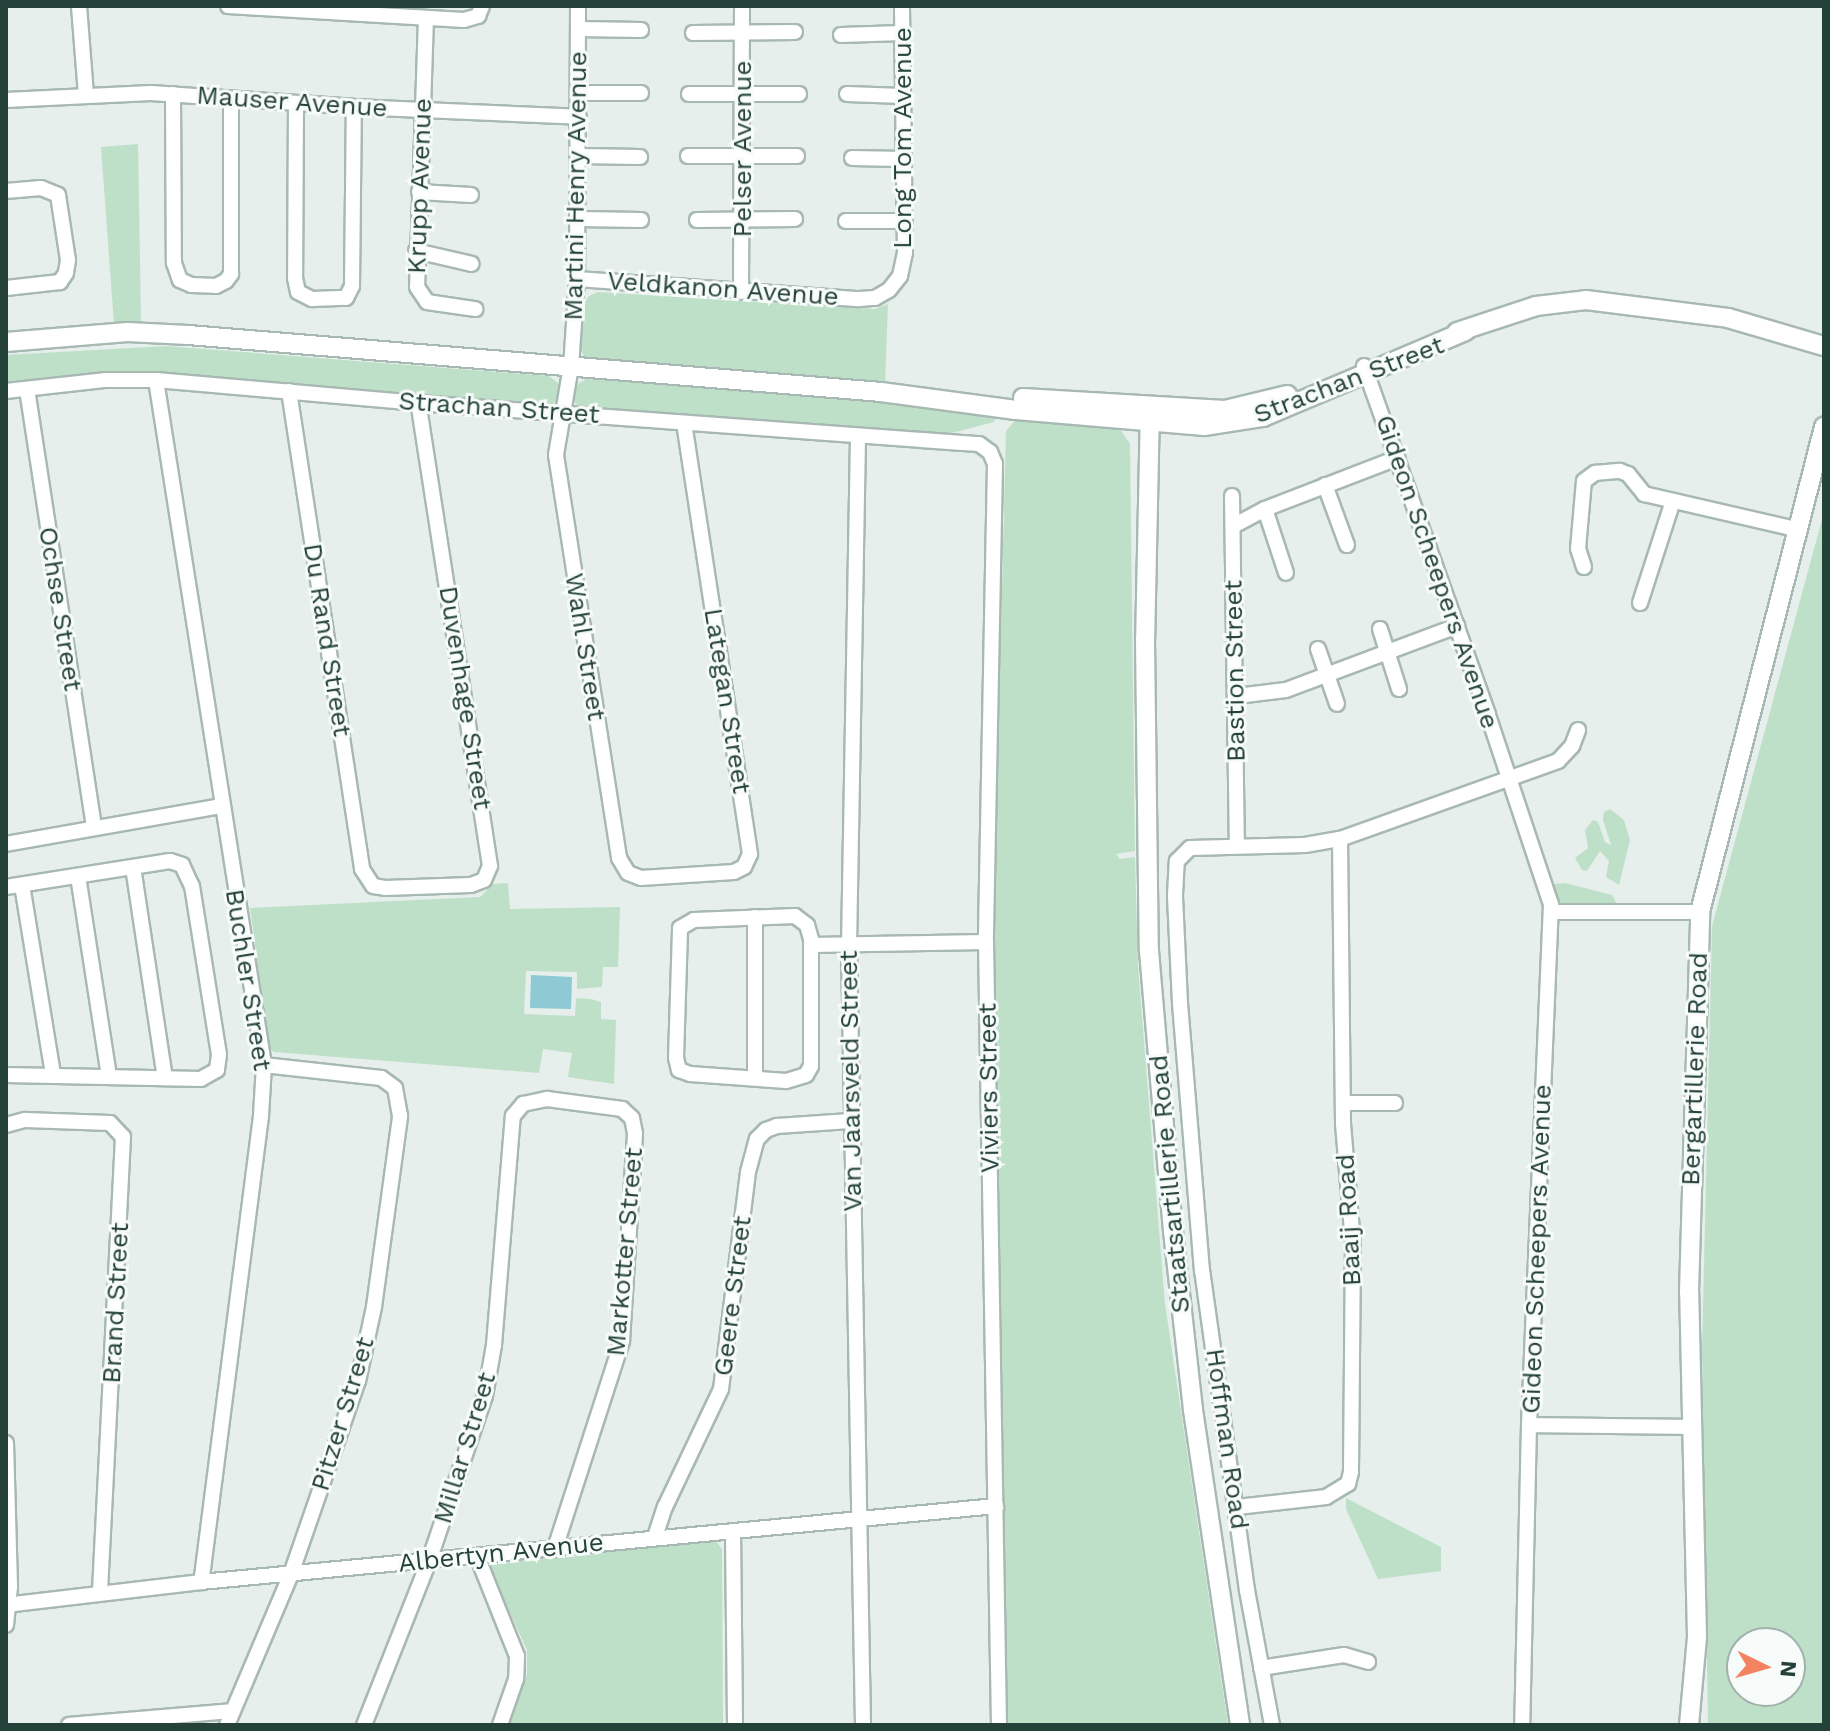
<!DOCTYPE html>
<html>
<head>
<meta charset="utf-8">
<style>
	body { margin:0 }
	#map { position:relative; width:1830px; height:1731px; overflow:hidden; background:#e6efeb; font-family:"Work Sans",sans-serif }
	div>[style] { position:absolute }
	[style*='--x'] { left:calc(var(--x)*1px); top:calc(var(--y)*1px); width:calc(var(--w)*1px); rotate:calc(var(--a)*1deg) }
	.green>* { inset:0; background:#bfe0c8 }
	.water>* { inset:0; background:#8ec9d4 }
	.roads { filter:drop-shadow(2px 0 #a8b8b2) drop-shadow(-2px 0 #a8b8b2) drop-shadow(0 2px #a8b8b2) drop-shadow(0 -2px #a8b8b2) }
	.street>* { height:14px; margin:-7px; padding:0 7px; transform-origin:7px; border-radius:7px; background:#fff }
	.secondary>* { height:18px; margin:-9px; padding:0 9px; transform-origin:9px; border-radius:9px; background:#fff }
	span { translate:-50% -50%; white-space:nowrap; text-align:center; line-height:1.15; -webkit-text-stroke:6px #f7fbf9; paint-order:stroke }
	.street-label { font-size:26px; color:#24423a }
	.frame { position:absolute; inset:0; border:8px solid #24423a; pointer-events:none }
	.north { position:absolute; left:1726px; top:1627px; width:80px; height:80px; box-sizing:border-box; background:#f7fbf9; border:2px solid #a3b1ad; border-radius:50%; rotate:95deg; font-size:22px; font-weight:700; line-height:32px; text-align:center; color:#24423a }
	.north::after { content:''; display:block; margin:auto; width:28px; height:36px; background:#f4845f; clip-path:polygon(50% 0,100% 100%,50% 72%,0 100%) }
</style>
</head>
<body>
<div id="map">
	<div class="green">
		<div style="clip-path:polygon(138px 144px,141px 321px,114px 324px,101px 147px)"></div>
		<div style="clip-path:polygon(598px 292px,875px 309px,888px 304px,885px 384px,586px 360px,581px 351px,583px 305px,589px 296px)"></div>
		<div style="clip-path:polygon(166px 346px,549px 376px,559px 384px,558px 399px,550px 407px,222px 380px,6px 385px,6px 355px)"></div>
		<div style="clip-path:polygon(586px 379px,794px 394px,993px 412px,996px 416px,994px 422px,940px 436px,584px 410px,575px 403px,573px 393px,578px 384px)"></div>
		<div style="clip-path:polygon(1018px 417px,1118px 426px,1130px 444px,1135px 851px,1116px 854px,1120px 859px,1135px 857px,1138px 966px,1165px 1304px,1228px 1725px,1003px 1725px,994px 890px,1006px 431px)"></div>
		<div style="clip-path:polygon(evenodd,1824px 512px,1824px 1725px,1708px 1725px,1702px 1350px,1712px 926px,1824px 512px,1742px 1643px,1790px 1643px,1790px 1691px,1742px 1691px,1742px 1643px)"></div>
		<div style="clip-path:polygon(1610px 809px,1624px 820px,1630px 840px,1619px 885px,1606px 877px,1609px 861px,1600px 851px,1587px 871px,1582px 870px,1575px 858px,1588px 848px,1585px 830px,1593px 820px,1598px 822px,1605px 842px,1611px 845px,1603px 820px,1604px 812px)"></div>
		<div style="clip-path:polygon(508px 883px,510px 909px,620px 907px,618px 967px,603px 967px,602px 987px,577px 989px,577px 972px,526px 971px,524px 1014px,575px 1016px,576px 998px,591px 999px,601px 1002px,601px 1019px,616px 1020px,614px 1084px,568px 1077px,572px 1053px,543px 1049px,539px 1073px,274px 1052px,269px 1048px,250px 908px,480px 897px,493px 884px)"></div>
		<div style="clip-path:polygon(1565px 883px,1612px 895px,1617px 904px,1616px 907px,1560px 905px,1552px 889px,1554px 884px)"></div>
		<div style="clip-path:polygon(1346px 1498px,1441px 1547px,1441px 1571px,1378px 1579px,1346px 1509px)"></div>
		<div style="clip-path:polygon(714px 1539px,722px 1549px,723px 1725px,508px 1725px,527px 1674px,527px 1650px,487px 1562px)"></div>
	</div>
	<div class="water">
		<div style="clip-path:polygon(531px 975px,572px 977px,571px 1009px,530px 1008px)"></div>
	</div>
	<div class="roads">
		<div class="street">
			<div style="--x:79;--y:6;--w:88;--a:85.5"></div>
			<div style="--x:228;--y:6;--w:236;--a:3.4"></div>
			<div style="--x:464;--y:20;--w:15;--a:-16"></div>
			<div style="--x:478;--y:16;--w:11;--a:-68"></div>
			<div style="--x:578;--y:6;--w:273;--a:90.2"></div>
			<div style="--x:577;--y:279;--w:87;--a:93.9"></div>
			<div style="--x:571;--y:366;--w:90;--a:99.6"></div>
			<div style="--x:556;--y:455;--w:408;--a:81.1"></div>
			<div style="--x:619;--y:858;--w:17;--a:59"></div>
			<div style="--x:628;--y:873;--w:14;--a:21"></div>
			<div style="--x:641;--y:878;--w:93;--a:-3.7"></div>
			<div style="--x:734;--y:872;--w:11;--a:-27"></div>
			<div style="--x:744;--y:867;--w:14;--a:-65"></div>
			<div style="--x:750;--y:854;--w:436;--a:-98.7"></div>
			<div style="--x:426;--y:18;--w:269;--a:91.9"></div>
			<div style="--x:417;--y:287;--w:18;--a:56"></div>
			<div style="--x:427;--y:302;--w:49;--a:8.3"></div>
			<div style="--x:578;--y:29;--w:63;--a:0.9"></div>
			<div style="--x:693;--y:33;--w:102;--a:-0.6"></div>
			<div style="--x:841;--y:35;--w:61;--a:-1.9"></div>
			<div style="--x:579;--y:93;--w:62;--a:0"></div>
			<div style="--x:173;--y:94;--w:169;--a:89.7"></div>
			<div style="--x:174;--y:263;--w:18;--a:71"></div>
			<div style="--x:180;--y:280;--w:12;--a:24"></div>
			<div style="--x:191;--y:285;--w:25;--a:2"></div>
			<div style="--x:216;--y:286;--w:11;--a:-27"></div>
			<div style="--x:226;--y:281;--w:9;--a:-54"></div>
			<div style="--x:231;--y:274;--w:175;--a:-90"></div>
			<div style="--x:689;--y:94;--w:110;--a:0"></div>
			<div style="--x:847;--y:94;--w:56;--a:2"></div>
			<div style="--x:6;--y:100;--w:145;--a:-2.8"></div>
			<div style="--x:151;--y:93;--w:203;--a:3.9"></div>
			<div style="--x:354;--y:107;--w:225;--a:2.5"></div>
			<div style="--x:296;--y:103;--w:175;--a:90.3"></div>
			<div style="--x:295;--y:278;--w:14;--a:78"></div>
			<div style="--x:298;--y:292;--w:16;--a:27"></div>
			<div style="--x:312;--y:299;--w:34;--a:-2"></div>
			<div style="--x:346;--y:298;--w:13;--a:-63"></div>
			<div style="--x:352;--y:286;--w:179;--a:-89.4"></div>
			<div style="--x:580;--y:156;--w:60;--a:1"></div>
			<div style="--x:688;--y:156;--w:109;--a:0"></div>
			<div style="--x:852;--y:158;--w:50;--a:1.1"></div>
			<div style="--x:6;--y:191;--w:35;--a:-5"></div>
			<div style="--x:41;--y:188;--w:18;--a:22"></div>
			<div style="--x:58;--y:195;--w:66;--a:81.3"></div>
			<div style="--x:68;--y:260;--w:13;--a:99"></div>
			<div style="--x:66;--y:273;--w:11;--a:124"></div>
			<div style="--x:60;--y:282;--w:54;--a:173.7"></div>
			<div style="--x:419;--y:192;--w:52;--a:3.3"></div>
			<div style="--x:579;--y:219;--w:62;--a:0.9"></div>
			<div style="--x:697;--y:220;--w:98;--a:-0.6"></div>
			<div style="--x:846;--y:221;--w:58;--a:0"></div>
			<div style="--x:416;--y:251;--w:57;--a:13.1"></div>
			<div style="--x:577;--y:279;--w:283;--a:4.1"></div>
			<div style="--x:859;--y:299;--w:16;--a:-4"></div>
			<div style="--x:875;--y:298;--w:16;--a:-30"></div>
			<div style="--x:889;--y:290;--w:18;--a:-52"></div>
			<div style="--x:900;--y:276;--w:24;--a:-78"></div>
			<div style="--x:905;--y:253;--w:247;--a:-90.7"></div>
			<div style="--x:741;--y:292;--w:286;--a:-89.8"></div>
			<div style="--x:1364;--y:366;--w:370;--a:70.4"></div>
			<div style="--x:1488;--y:715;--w:199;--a:71.6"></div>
			<div style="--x:1551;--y:904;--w:521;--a:92.42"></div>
			<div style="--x:1529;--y:1425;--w:300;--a:91.3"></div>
			<div style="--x:156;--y:380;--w:693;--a:81.04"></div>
			<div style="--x:264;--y:1065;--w:51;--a:93.4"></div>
			<div style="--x:261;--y:1116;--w:470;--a:97.3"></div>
			<div style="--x:27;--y:389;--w:444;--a:81.3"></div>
			<div style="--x:6;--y:391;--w:101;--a:-6.3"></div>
			<div style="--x:106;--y:380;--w:50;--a:0"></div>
			<div style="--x:156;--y:380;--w:263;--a:5"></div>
			<div style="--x:418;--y:403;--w:546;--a:4.2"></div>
			<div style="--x:963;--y:443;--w:16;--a:4"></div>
			<div style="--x:979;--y:444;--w:14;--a:36"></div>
			<div style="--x:990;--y:452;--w:13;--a:67"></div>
			<div style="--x:995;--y:464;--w:478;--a:91.1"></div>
			<div style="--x:986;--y:942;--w:783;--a:89.05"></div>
			<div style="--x:289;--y:391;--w:484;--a:81.3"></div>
			<div style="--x:362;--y:869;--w:20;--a:57"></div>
			<div style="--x:373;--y:886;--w:12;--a:9"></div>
			<div style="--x:385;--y:888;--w:86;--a:-2"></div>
			<div style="--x:471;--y:885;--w:14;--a:-21"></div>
			<div style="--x:484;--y:880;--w:15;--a:-67"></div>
			<div style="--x:490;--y:866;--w:469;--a:-98.8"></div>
			<div style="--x:858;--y:437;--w:509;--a:91.01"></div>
			<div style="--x:849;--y:946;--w:779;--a:88.97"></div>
			<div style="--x:1325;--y:485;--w:64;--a:69.9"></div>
			<div style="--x:1232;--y:496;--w:350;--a:89.2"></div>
			<div style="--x:1265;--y:509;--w:67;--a:71.8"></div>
			<div style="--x:1235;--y:525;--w:34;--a:-28"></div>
			<div style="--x:1265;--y:509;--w:142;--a:-21.1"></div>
			<div style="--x:1584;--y:567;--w:19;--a:-108"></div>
			<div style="--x:1578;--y:549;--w:68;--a:-85"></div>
			<div style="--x:1584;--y:481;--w:14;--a:-36"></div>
			<div style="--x:1595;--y:473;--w:25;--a:-5"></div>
			<div style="--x:1620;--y:471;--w:9;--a:21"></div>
			<div style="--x:1628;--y:474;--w:26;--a:51"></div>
			<div style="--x:1644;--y:494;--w:156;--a:13"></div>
			<div style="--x:1640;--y:603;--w:107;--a:-72.1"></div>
			<div style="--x:1380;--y:629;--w:63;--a:72.4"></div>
			<div style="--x:1318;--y:649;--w:58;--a:70.9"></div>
			<div style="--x:1237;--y:696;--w:49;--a:-7"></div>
			<div style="--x:1286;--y:690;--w:183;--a:-20.5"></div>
			<div style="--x:6;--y:844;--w:218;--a:-10"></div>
			<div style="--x:133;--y:867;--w:213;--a:81.4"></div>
			<div style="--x:78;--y:876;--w:202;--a:81.2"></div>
			<div style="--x:22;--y:885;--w:193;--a:80.7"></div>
			<div style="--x:6;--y:887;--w:166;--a:-9"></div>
			<div style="--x:170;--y:861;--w:13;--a:18"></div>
			<div style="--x:182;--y:865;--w:23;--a:65"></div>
			<div style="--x:192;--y:886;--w:171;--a:80.9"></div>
			<div style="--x:219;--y:1055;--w:15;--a:98"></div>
			<div style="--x:217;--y:1070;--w:18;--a:151"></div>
			<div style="--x:201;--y:1079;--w:195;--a:-178.8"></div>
			<div style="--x:1551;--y:912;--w:149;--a:0"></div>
			<div style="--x:795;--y:916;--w:15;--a:37"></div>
			<div style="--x:807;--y:925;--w:15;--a:74"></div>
			<div style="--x:811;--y:939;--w:127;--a:90"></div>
			<div style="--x:811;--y:1066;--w:10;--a:119"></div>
			<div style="--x:806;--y:1075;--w:21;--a:163"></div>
			<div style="--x:786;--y:1081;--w:96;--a:-175.8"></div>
			<div style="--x:690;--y:1074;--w:12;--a:-160"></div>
			<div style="--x:679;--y:1070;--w:12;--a:-104"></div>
			<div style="--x:676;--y:1058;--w:130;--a:-88.2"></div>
			<div style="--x:680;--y:928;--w:16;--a:-30"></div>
			<div style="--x:694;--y:920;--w:101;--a:-2.3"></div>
			<div style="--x:755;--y:917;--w:161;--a:90"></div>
			<div style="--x:812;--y:945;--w:174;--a:-1"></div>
			<div style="--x:1343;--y:1103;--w:52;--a:0"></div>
			<div style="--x:6;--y:1125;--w:20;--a:-15"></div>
			<div style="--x:25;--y:1120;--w:85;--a:2"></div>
			<div style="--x:110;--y:1123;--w:19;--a:47"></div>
			<div style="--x:123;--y:1137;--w:457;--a:92.9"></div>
			<div style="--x:1529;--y:1425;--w:161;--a:0.7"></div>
			<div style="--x:6;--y:1443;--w:144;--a:88.4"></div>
			<div style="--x:10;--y:1587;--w:38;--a:96"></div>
			<div style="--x:1237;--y:1507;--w:90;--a:-6.4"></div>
			<div style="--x:1326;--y:1497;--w:26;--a:-31"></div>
			<div style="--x:1348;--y:1484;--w:12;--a:-76"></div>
			<div style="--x:1351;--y:1472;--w:229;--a:-89.5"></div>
			<div style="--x:1353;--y:1243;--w:119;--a:-94.8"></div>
			<div style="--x:1343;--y:1124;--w:285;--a:-90.6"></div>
			<div style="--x:733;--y:1531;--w:194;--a:89.4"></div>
			<div style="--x:655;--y:1537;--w:32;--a:-72"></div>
			<div style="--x:665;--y:1507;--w:131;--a:-64.6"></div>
			<div style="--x:721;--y:1389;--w:219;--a:-82.9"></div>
			<div style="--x:748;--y:1172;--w:34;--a:-75"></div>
			<div style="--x:757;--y:1139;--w:13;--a:-45"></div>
			<div style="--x:766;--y:1130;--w:12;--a:-20"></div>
			<div style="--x:777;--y:1126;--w:73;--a:-3.9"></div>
			<div style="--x:477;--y:1556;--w:108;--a:68.2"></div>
			<div style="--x:517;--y:1656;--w:23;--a:92"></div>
			<div style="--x:516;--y:1679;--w:49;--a:109.2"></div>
			<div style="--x:6;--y:1605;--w:196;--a:-6.7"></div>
			<div style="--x:201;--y:1582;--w:799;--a:-5.46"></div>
			<div style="--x:1261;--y:1668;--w:84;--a:-8.9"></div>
			<div style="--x:1344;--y:1655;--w:25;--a:16"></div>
			<div style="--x:69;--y:1725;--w:164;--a:-4.9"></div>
			<div style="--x:227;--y:1725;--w:164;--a:-67"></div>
			<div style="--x:291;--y:1574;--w:204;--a:-70.9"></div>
			<div style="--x:358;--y:1381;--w:76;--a:-77.8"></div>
			<div style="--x:374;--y:1307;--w:193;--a:-82.2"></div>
			<div style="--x:400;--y:1116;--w:28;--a:-100"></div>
			<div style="--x:395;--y:1088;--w:17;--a:-144"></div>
			<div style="--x:381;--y:1078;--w:118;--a:-173.7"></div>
			<div style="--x:364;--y:1725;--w:176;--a:-68.4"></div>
			<div style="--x:429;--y:1561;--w:174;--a:-71.3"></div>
			<div style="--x:485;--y:1396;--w:52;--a:-80"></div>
			<div style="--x:494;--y:1345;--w:230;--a:-85.3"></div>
			<div style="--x:513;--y:1116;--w:16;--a:-50"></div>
			<div style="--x:523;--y:1104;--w:25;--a:-12"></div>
			<div style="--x:547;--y:1099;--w:76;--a:7.6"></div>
			<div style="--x:622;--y:1109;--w:13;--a:42"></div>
			<div style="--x:632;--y:1118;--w:16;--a:79"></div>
			<div style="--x:635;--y:1134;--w:207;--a:93.6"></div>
			<div style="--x:622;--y:1341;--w:219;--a:107.9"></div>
			<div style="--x:1272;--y:1725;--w:137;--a:-100.5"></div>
			<div style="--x:1247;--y:1590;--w:322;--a:-98"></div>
			<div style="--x:1202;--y:1271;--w:269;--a:-94.7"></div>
			<div style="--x:1180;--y:1003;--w:108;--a:-92.7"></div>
			<div style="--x:1175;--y:895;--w:34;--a:-87"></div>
			<div style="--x:1177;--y:861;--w:18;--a:-45"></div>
			<div style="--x:1190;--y:848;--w:115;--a:-1.5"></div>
			<div style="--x:1305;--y:845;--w:36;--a:-10"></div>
			<div style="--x:1340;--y:839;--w:232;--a:-19.7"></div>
			<div style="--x:1558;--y:761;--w:21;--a:-47"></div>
			<div style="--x:1572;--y:746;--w:17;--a:-69"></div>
		</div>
		<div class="secondary">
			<div style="--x:1457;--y:332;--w:83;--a:-18.2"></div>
			<div style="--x:1536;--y:306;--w:50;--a:-6.8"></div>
			<div style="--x:1586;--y:300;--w:143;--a:7.2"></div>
			<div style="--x:1728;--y:318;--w:100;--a:16.3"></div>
			<div style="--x:6;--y:342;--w:122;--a:-4.7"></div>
			<div style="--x:128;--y:332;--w:60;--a:2.9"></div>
			<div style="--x:188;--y:335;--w:695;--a:4.7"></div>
			<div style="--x:881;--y:392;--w:136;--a:7.6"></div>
			<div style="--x:1016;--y:410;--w:189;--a:4.9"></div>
			<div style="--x:1204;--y:426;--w:60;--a:-8.7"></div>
			<div style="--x:1263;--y:417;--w:220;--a:-23"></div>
			<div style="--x:1023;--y:398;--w:202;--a:3.4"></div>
			<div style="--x:1225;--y:410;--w:64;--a:-13.6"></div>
			<div style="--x:1150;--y:407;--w:233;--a:91.2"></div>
			<div style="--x:1145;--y:640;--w:311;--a:89.3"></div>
			<div style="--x:1149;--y:951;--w:281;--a:85.1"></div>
			<div style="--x:1173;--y:1231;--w:180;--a:83.6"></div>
			<div style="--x:1193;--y:1410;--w:318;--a:81.5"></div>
			<div style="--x:1689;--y:1725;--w:88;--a:-84.8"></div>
			<div style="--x:1697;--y:1637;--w:345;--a:-91.3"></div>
			<div style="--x:1689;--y:1292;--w:380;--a:-88.3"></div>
			<div style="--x:1700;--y:912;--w:501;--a:-75.66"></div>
		</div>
	</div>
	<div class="street-label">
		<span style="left:292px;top:102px;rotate:4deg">Mauser Avenue</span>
		<span style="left:903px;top:138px;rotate:-90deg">Long Tom Avenue</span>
		<span style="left:743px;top:149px;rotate:-90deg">Pelser Avenue</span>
		<span style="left:420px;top:186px;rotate:-88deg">Krupp Avenue</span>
		<span style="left:576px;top:186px;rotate:-89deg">Martini Henry Avenue</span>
		<span style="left:723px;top:289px;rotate:4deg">Veldkanon Avenue</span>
		<span style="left:1349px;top:380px;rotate:-21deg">Strachan Street</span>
		<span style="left:499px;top:408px;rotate:4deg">Strachan Street</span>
		<span style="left:1437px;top:572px;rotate:71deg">Gideon Scheepers Avenue</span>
		<span style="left:60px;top:609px;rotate:81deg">Ochse Street</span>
		<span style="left:327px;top:640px;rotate:81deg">Du Rand Street</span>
		<span style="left:585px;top:647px;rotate:81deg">Wahl Street</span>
		<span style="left:1235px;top:671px;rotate:-91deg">Bastion Street</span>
		<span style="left:465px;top:698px;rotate:81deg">Duvenhage Street</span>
		<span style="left:727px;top:701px;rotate:81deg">Lategan Street</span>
		<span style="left:248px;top:980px;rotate:81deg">Buchler Street</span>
		<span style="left:1695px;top:1069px;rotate:-88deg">Bergartillerie Road</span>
		<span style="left:851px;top:1081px;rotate:-91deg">Van Jaarsveld Street</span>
		<span style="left:989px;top:1088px;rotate:-91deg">Viviers Street</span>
		<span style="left:1170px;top:1184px;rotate:-95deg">Staatsartillerie Road</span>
		<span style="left:1349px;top:1220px;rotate:-93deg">Baaij Road</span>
		<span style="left:1537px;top:1249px;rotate:-88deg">Gideon Scheepers Avenue</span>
		<span style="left:625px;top:1252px;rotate:-85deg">Markotter Street</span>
		<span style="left:733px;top:1296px;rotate:-83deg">Geere Street</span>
		<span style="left:116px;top:1303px;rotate:-87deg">Brand Street</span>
		<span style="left:343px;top:1414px;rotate:-73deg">Pitzer Street</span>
		<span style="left:1227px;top:1439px;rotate:82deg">Hoffman Road</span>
		<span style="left:465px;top:1448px;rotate:-73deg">Millar Street</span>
		<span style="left:501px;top:1553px;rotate:-6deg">Albertyn Avenue</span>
	</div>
	<div class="frame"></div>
	<div class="north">N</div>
</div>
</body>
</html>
